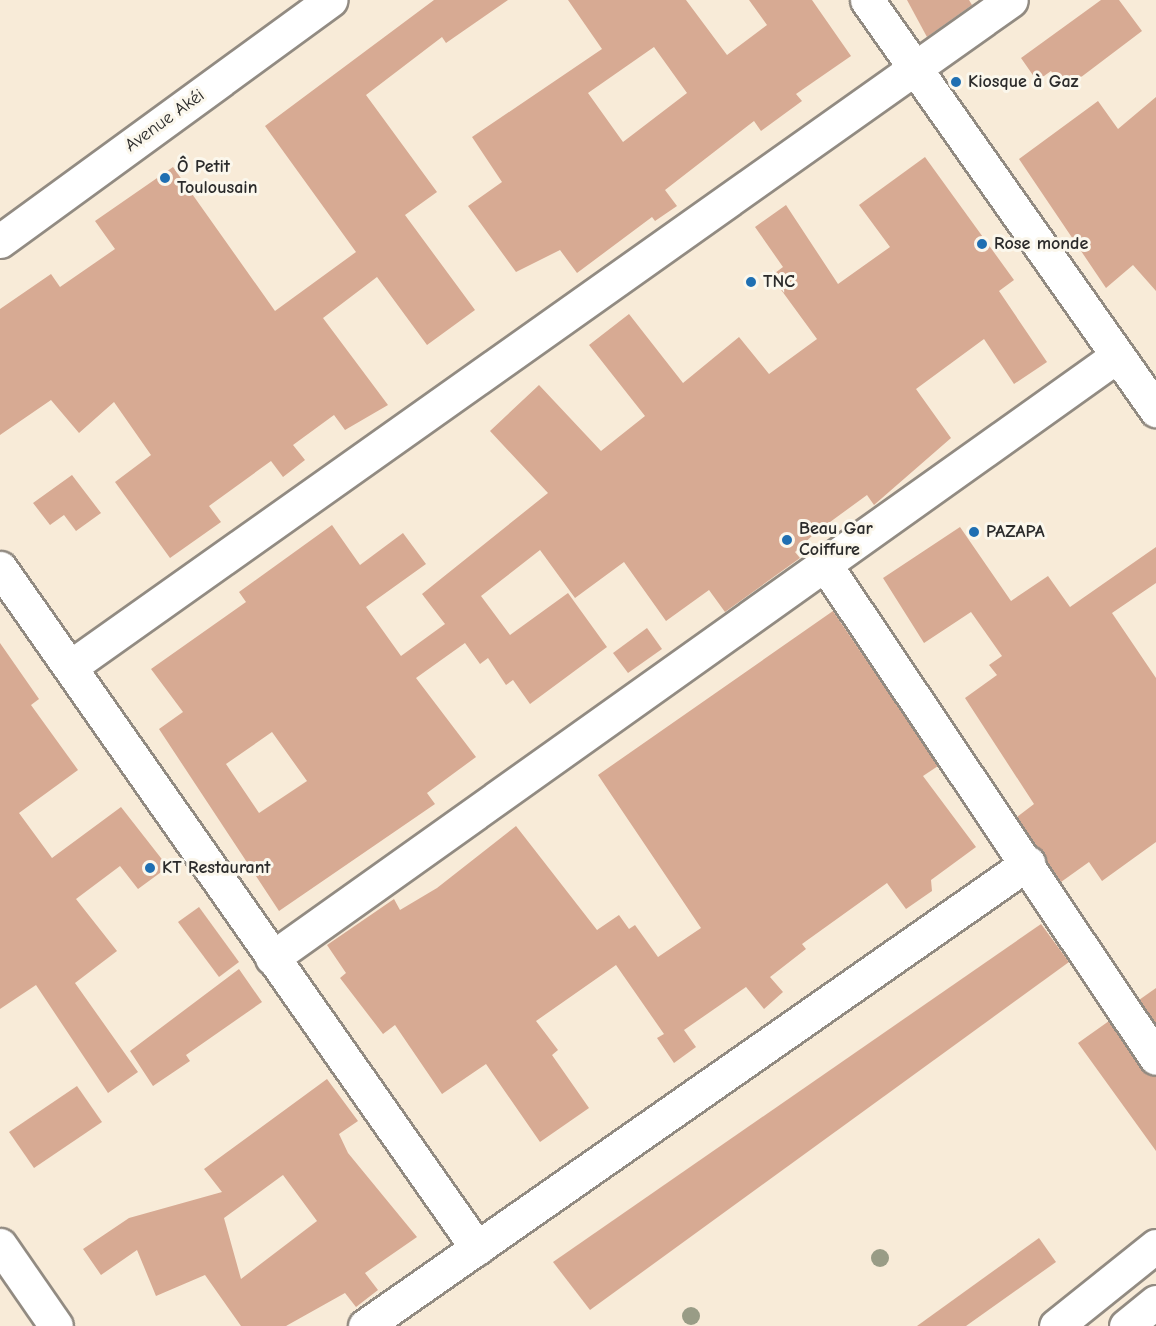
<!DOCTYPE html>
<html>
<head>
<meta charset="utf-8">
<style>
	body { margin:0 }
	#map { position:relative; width:1156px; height:1326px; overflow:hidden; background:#f8ebd8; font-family:"Comic Neue",sans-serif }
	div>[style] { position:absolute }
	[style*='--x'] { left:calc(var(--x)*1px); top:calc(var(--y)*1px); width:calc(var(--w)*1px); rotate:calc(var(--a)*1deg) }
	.building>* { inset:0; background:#d7aa93 }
	.roads { filter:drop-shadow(2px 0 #928b82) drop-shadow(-2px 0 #928b82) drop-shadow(0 2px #928b82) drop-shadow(0 -2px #928b82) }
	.street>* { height:33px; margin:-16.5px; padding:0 16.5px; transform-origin:16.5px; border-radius:16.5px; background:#fff }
	.secondary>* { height:33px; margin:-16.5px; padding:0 16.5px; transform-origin:16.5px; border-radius:16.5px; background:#fff }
	.trees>* { width:18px; height:18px; margin:-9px; border-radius:50%; background:#999c86 }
	.dots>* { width:16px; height:16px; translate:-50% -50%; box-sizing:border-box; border:3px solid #fbf7ec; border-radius:50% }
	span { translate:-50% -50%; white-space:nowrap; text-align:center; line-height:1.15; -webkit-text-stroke:6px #fbf7ec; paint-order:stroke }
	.poi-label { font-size:18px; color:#2b2b2b; font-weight:700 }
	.left { translate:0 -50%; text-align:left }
	.street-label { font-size:18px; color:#2b2b2b }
</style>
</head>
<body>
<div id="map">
	<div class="building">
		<div style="clip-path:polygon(434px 0,508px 0,446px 43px,442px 37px,366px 95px,437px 192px,405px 215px,475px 310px,427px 345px,377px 277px,323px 318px,388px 405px,345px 430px,334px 415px,293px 445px,305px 460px,283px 477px,271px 461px,209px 506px,221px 522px,170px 558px,115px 482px,151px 455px,114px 402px,79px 433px,51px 400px,0 435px,0 309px,51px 274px,60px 287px,115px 249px,95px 221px,173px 167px,275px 311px,356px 252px,265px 126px)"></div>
		<div style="clip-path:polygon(evenodd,568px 0,686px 0,727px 55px,767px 25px,749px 0,812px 0,851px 56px,796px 94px,802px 101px,761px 131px,754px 121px,665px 190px,677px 206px,655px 221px,652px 217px,577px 273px,560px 250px,516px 272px,468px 206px,502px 182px,472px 137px,602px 49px,568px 0,654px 47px,687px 93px,623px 142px,588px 93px,654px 47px)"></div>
		<div style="clip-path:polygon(907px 0,969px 0,972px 5px,927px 37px)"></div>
		<div style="clip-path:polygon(1101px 0,1119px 0,1142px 31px,1064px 90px,1051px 71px,1037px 81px,1021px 58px)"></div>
		<div style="clip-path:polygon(1156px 97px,1156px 291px,1133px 265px,1106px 288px,1019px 159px,1098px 101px,1118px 129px)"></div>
		<div style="clip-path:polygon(evenodd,925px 157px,1014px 280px,999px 291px,1047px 362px,1014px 384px,984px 339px,916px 389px,951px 438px,874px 505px,867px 495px,815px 533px,795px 552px,800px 558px,725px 612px,709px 590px,666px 621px,624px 562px,575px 598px,540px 550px,481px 596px,510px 635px,568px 593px,607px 647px,530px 704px,513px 680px,506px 685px,488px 658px,480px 664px,465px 643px,416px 678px,476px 757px,427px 793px,435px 804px,279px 911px,159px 729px,183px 712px,151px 669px,246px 602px,239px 592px,332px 525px,360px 565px,403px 533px,426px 564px,366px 607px,401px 656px,445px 624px,422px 594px,548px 493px,490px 431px,539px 385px,601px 451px,645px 416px,589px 345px,629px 314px,683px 383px,739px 337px,769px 374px,817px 339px,771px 276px,783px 267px,755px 227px,786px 205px,838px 284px,890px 247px,859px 205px,925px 157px,272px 732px,307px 781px,259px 813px,226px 764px,272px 732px)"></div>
		<div style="clip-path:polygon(72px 475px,101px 513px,76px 531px,64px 515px,50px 525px,33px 503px)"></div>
		<div style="clip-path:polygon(960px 527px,1011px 601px,1048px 576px,1070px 607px,1156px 547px,1156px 583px,1112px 613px,1156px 678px,1156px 842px,1102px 881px,1089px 862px,1061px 882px,1017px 817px,1034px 804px,965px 698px,997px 675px,989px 665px,1002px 656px,971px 612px,924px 643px,883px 578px)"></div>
		<div style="clip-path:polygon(833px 611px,938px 766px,923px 776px,976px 847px,931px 880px,932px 891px,906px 909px,887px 883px,802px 944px,806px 949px,770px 977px,783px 992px,764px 1009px,746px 987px,684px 1030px,696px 1047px,674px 1063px,657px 1038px,664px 1034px,616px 965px,536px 1021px,558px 1050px,552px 1055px,589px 1108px,540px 1142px,486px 1064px,442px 1094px,395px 1025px,383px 1034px,340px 978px,346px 973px,327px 945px,394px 899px,400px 910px,437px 888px,516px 826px,597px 930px,619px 915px,629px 929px,635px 925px,658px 957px,701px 928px,598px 775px)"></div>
		<div style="clip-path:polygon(647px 628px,662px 649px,628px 673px,613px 653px)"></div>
		<div style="clip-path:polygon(0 643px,39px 699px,31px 705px,78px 770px,19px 813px,52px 858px,121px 807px,168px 867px,138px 889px,120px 866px,76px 899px,117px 951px,75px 983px,138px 1072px,108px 1093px,36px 985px,0 1009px)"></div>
		<div style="clip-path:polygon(199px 907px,239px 962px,219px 977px,178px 922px)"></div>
		<div style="clip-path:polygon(1041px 924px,1069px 962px,590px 1310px,553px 1262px)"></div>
		<div style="clip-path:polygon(239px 969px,262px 1002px,186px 1055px,190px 1061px,153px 1086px,130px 1051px)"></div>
		<div style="clip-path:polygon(1156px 988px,1156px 1024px,1139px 1000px)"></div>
		<div style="clip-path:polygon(1109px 1021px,1140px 1068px,1156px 1077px,1156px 1151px,1078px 1043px)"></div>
		<div style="clip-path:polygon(evenodd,327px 1079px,358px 1121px,339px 1134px,348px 1153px,417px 1237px,365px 1273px,378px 1290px,356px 1307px,345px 1293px,286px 1326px,241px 1326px,205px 1275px,156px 1296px,137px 1250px,101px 1275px,83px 1249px,129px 1218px,222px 1192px,204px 1169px,327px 1079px,283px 1175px,317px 1221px,241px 1279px,224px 1218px,283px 1175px)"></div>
		<div style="clip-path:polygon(77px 1086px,102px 1122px,34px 1168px,9px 1132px)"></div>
		<div style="clip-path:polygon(1039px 1238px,1056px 1262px,966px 1326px,917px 1326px)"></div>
	</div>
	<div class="roads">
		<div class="street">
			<div style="--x:867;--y:0;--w:502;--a:54.82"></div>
			<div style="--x:826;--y:566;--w:592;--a:56.15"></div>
			<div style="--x:0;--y:568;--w:831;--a:54.95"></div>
			<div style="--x:70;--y:667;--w:1153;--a:-35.33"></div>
			<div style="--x:272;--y:958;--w:1038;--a:-35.47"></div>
			<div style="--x:365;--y:1326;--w:809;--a:-34.93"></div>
		</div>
		<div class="secondary">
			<div style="--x:0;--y:241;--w:409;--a:-36.1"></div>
			<div style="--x:0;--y:1245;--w:98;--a:55.3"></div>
			<div style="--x:1056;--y:1326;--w:128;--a:-38.7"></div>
			<div style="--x:1126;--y:1326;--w:38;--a:-39"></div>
		</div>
	</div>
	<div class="trees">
		<div style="left:880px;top:1258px"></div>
		<div style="left:691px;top:1316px"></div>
	</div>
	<div class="dots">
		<div style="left:956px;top:82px;background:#1f6fb2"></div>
		<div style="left:165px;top:178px;background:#1f6fb2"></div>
		<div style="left:982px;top:244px;background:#1f6fb2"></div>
		<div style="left:751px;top:282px;background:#1f6fb2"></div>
		<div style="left:974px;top:532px;background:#1f6fb2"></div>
		<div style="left:787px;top:540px;background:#1f6fb2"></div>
		<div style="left:150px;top:868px;background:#1f6fb2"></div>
	</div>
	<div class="poi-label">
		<span class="left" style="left:968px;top:82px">Kiosque à Gaz</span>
		<span class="left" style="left:177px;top:178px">Ô Petit<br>Toulousain</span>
		<span class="left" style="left:994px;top:244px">Rose monde</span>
		<span class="left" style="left:763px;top:282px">TNC</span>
		<span class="left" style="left:799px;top:540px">Beau Gar<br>Coiffure</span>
		<span class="left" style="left:986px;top:532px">PAZAPA</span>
		<span class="left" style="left:162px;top:868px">KT Restaurant</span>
	</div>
	<div class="street-label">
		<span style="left:165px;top:121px;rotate:-36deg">Avenue Akéi</span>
	</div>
</div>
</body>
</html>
